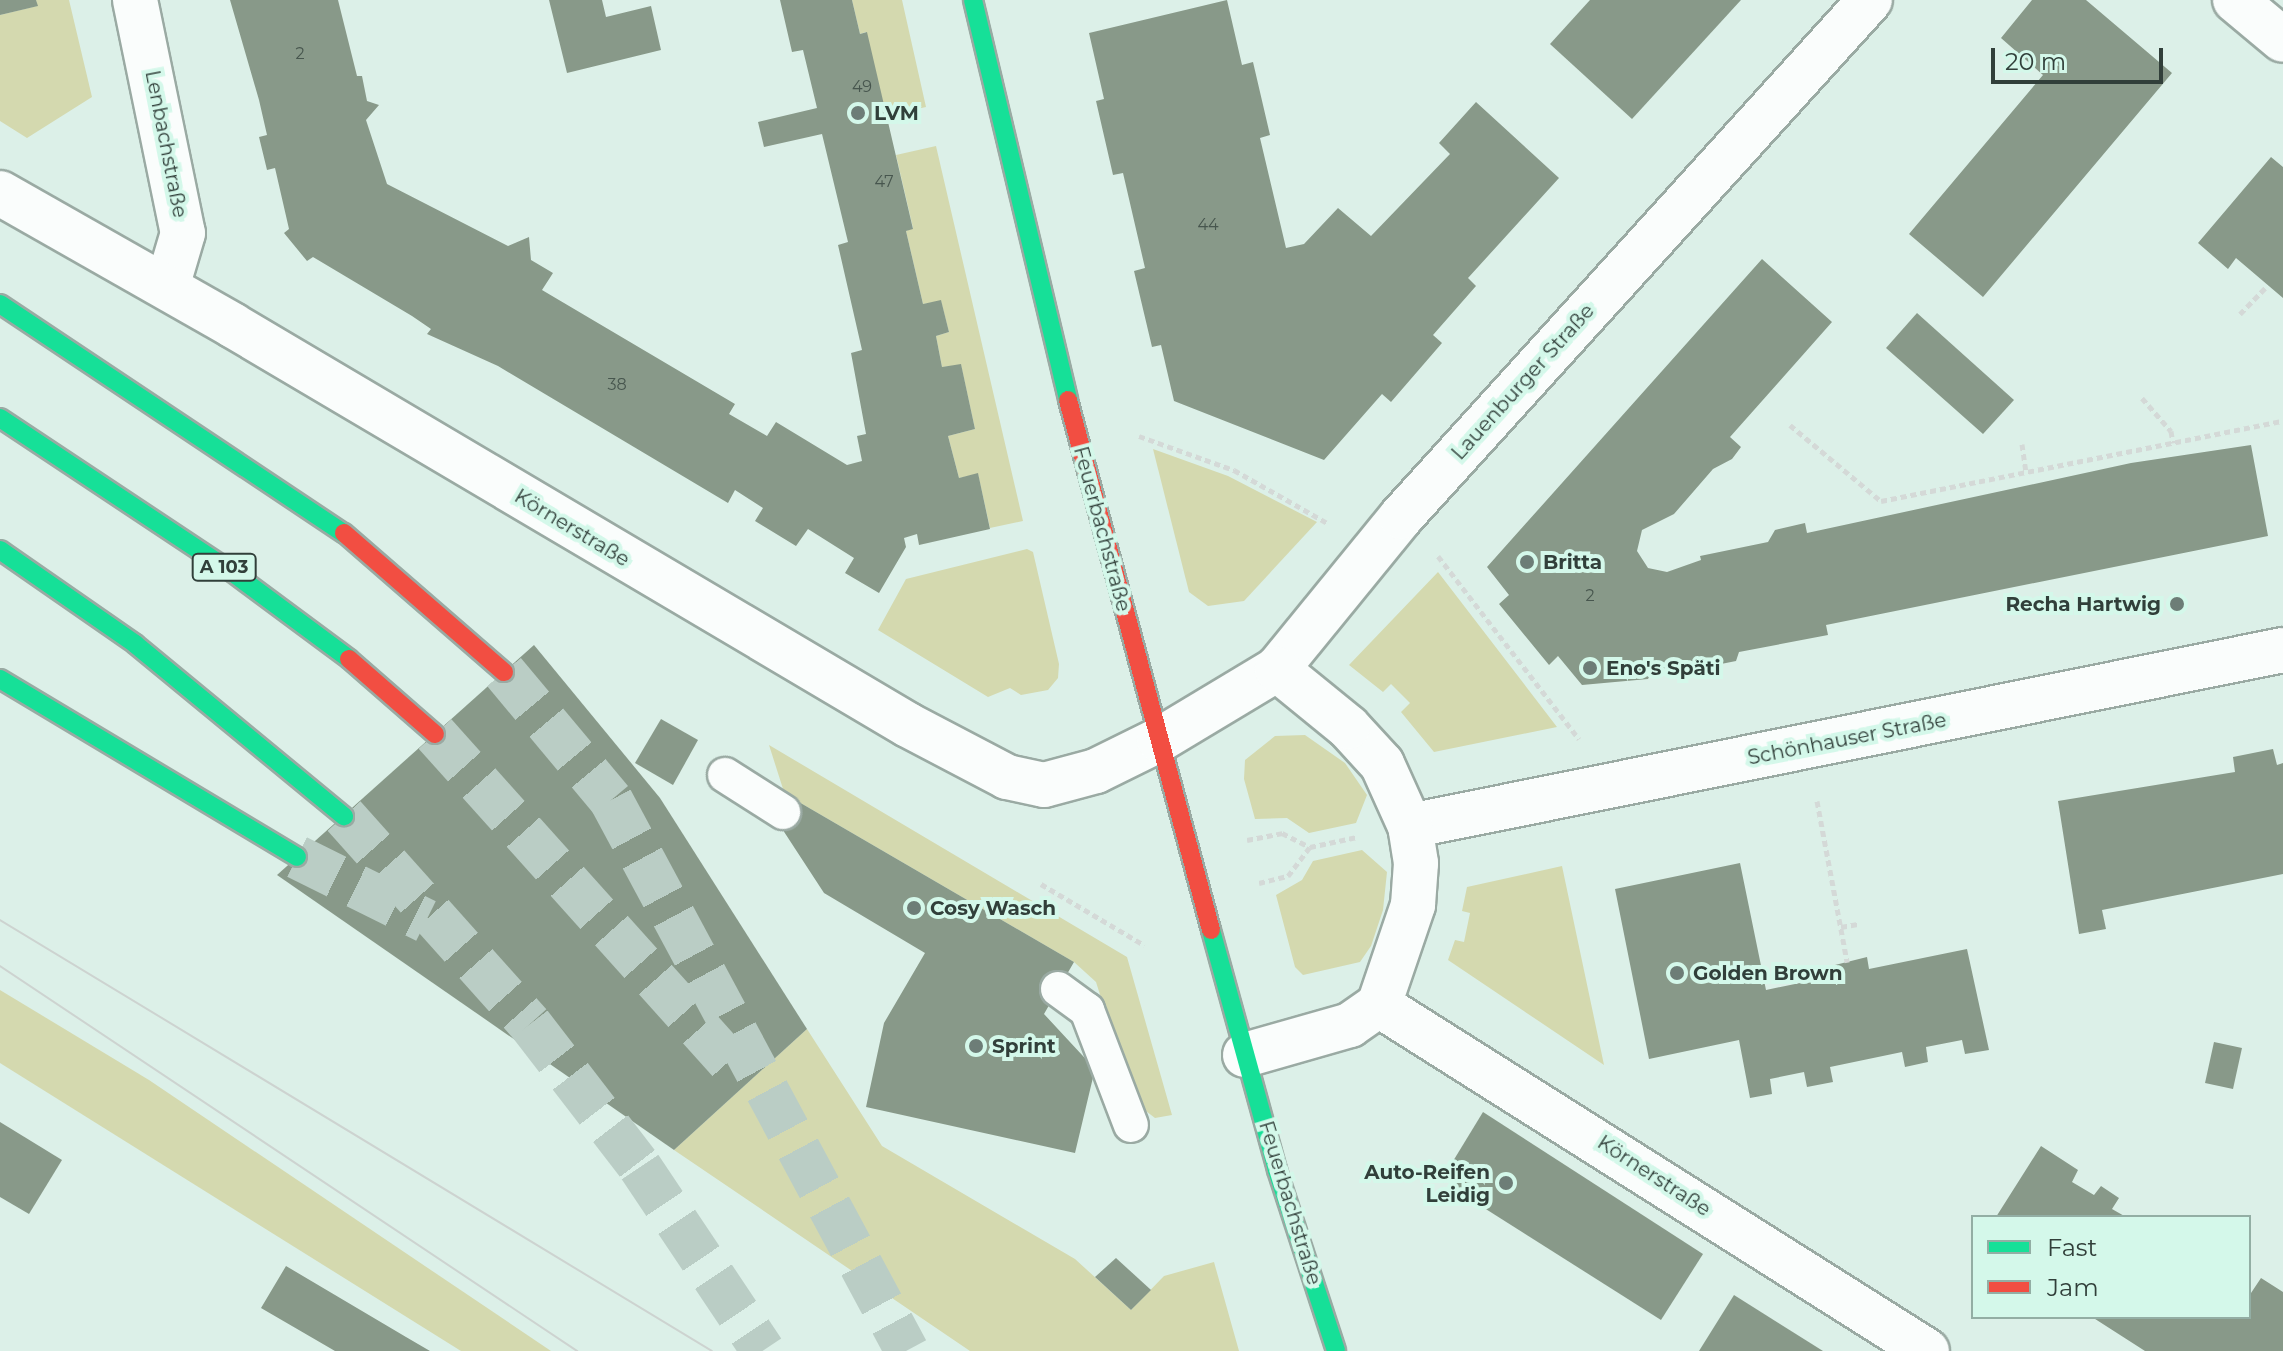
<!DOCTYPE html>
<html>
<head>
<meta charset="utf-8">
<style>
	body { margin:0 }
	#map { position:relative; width:2283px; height:1351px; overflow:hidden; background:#dcf0e8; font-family:Montserrat,sans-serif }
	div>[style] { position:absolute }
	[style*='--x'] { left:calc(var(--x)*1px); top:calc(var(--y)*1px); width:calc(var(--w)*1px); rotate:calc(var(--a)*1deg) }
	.green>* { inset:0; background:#d4d9af }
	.building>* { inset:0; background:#889989 }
	.highway-tunnel>* { height:44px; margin-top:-22px; transform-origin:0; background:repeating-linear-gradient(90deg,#bacdc5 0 44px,transparent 0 66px) }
	.path>* { height:5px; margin-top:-2.5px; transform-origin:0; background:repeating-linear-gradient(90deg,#d4d9d7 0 6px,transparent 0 10px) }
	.roads { filter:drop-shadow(2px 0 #9aaaa3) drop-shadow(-2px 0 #9aaaa3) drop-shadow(0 2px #9aaaa3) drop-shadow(0 -2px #9aaaa3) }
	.lane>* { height:34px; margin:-17px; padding:0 17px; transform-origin:17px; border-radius:17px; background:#fafdfc }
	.street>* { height:44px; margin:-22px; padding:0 22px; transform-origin:22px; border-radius:22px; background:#fafdfc }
	.fast>* { height:18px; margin:-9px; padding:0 9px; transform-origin:9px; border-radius:9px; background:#16e098 }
	.jam>* { height:18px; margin:-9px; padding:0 9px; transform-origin:9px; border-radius:9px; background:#f24e42 }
	.tram>* { height:2px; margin:-1px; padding:0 1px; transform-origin:1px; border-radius:1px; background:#cdd3d0 }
	.dots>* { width:22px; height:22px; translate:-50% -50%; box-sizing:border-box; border:4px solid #d4f8ea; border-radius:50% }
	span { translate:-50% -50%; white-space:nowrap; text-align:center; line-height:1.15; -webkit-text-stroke:8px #d4f8ea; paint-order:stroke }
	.number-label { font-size:16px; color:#47564e }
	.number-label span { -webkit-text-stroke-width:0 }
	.shield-label span { padding:2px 6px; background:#d4f8ea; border:2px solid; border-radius:6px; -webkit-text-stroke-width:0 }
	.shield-label { font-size:18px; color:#313f3a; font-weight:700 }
	.poi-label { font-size:20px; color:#313f3a; font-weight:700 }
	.left { translate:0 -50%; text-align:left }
	.right { translate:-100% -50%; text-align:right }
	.street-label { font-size:20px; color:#313f3a }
	.legend { position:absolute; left:1971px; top:1215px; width:280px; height:104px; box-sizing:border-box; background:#d4f8ea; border:2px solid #93aea4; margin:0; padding:10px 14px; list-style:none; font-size:24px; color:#313f3a }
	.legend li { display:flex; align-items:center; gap:16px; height:40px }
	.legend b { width:40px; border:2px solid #93aea4 }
	.scale { position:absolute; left:1991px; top:48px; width:172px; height:36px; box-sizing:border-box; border:4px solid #313f3a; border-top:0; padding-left:10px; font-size:24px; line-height:28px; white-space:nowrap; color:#313f3a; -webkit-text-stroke:6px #d4f8ea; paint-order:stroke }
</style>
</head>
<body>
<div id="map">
	<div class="green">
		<div style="clip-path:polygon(36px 0,69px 0,92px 97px,27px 138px,0 121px,0 15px,37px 6px)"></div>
		<div style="clip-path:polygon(852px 0,902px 0,926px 107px,886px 116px,866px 32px,860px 34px)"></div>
		<div style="clip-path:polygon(936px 146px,1023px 521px,990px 528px,978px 474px,959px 478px,948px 436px,975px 429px,961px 365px,942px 367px,936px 336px,949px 332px,941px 301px,923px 304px,906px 231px,913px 228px,896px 155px)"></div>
		<div style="clip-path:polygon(1153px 449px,1228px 476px,1317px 522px,1244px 601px,1208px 606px,1189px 592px)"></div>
		<div style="clip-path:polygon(1027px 549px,1033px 552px,1059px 664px,1058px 678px,1048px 690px,1021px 695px,1010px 688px,988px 697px,878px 630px,906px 579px)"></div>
		<div style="clip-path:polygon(1438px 572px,1557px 727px,1434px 752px,1401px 712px,1410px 703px,1391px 684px,1383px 692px,1349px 665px)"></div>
		<div style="clip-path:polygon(1305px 735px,1345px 763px,1367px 795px,1356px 823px,1309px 833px,1287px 818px,1255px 819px,1244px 779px,1245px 760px,1275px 736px)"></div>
		<div style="clip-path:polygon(769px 745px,1127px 957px,1172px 1115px,1155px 1118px,1134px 1102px,1096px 982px,1074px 962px,792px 798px,784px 792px)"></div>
		<div style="clip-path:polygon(1362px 850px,1387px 872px,1383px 910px,1371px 946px,1360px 962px,1303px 975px,1295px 967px,1276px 895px,1302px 880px,1313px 861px)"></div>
		<div style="clip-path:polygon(1562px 866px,1604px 1065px,1448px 960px,1455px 940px,1464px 942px,1470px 913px,1462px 911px,1467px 887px)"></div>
		<div style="clip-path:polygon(0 990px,149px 1080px,551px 1351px,461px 1351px,0 1063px)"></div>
		<div style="clip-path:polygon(807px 1029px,882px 1146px,1075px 1259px,1131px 1310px,1164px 1276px,1214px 1262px,1239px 1351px,970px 1351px,674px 1150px)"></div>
	</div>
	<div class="building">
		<div style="clip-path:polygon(0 0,36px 0,38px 6px,0 15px)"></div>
		<div style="clip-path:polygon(230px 0,338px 0,357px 76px,362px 76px,367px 101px,379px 105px,366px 120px,387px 184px,508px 246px,529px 237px,531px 260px,553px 273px,542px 290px,735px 404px,729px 414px,767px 436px,776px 422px,847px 465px,862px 461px,857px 436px,866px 434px,851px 353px,862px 350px,838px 245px,848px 242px,822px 134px,764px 147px,758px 122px,817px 108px,803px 50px,792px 52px,780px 0,852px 0,860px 34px,867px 32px,913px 229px,906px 231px,923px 304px,941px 300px,949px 332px,936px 336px,942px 367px,961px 364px,975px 429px,948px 436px,959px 478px,978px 473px,990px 529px,919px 545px,917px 534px,904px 538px,906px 547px,879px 593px,845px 573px,854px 558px,808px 529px,796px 546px,755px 521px,763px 508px,735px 490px,728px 503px,498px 366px,427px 334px,431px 329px,412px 316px,313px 257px,307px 261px,284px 233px,289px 229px,275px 168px,267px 170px,259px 137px,267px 135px,259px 100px)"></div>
		<div style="clip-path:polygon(549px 0,602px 0,606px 17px,651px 6px,661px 50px,567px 73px)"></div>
		<div style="clip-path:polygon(1227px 0,1242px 65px,1253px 62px,1270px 135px,1260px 138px,1286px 248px,1304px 244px,1338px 208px,1371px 236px,1450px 154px,1439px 143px,1476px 102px,1559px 178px,1468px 278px,1476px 286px,1433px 335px,1442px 343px,1391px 402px,1382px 394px,1324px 460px,1174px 401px,1161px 345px,1152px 347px,1134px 271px,1145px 268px,1123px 173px,1113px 175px,1096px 101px,1104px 99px,1089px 33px)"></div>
		<div style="clip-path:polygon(1590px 0,1741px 0,1632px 119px,1550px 44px)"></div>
		<div style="clip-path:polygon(2032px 0,2086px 0,2172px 73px,1983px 297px,1909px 234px,2043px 75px,2001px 38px)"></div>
		<div style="clip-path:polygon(2271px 157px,2283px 167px,2283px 298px,2236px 258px,2228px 269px,2198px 243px)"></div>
		<div style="clip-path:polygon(1762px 259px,1832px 322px,1730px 437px,1741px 447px,1732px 459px,1713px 469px,1674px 514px,1642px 530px,1637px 551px,1648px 568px,1667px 572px,1701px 560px,1700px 556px,1768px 542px,1775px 530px,1805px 523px,1807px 533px,2131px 463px,2251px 445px,2268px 536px,1826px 625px,1828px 635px,1739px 652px,1736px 661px,1706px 667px,1698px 661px,1652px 671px,1648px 679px,1582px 685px,1558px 656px,1549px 665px,1499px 604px,1509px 595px,1487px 567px)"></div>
		<div style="clip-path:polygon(1917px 313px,2014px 400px,1983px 434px,1886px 348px)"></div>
		<div style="clip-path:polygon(534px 645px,660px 798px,807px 1029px,674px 1150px,277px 875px)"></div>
		<div style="clip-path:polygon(661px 719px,698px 740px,673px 785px,635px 763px)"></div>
		<div style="clip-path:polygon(2273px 749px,2277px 765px,2283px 763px,2283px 874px,2102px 910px,2106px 929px,2079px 934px,2058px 801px,2235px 772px,2233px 757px)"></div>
		<div style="clip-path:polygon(792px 798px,1074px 962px,1044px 1014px,1095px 1069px,1075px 1153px,866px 1107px,884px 1023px,925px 953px,824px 893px,777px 821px)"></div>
		<div style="clip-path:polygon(1740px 863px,1766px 990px,1829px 977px,1827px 967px,1867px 957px,1869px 969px,1967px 949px,1989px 1050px,1965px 1054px,1962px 1040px,1926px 1047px,1928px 1062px,1905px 1067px,1902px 1052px,1830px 1067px,1833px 1082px,1807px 1087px,1804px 1072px,1770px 1079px,1772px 1094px,1750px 1098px,1739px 1040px,1649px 1059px,1615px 889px)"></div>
		<div style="clip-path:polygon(2214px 1042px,2242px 1048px,2233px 1089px,2205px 1083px)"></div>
		<div style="clip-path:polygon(1483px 1112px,1703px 1254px,1661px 1320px,1451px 1187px,1447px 1171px)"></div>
		<div style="clip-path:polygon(0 1122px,62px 1160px,29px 1214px,0 1197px)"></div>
		<div style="clip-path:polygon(2041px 1146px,2078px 1170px,2072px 1182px,2094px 1195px,2101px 1186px,2119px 1198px,2112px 1209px,2126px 1217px,1996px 1217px)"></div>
		<div style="clip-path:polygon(1116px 1258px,1151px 1290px,1131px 1310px,1095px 1277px)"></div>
		<div style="clip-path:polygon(286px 1266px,406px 1337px,430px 1351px,335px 1351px,261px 1308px)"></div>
		<div style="clip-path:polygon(2261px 1278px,2283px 1292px,2283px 1351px,2145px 1351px,2092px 1317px,2249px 1317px,2249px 1296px)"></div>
		<div style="clip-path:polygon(1734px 1295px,1823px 1351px,1699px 1351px)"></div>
	</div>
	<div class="highway-tunnel">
		<div style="--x:504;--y:672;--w:167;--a:50.1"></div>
		<div style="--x:611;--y:800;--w:625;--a:61.76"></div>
		<div style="--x:435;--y:734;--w:452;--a:48.1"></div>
		<div style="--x:344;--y:816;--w:279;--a:48.2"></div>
		<div style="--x:530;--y:1024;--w:180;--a:52.4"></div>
		<div style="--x:640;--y:1167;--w:221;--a:56.2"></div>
		<div style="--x:297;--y:857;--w:144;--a:26.4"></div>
	</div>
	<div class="path">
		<div style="--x:2240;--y:314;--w:40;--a:-46"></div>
		<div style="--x:2142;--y:398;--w:44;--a:48.7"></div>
		<div style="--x:2171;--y:431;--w:12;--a:81"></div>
		<div style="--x:1790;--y:425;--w:119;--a:39.9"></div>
		<div style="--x:1881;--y:501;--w:410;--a:-11.3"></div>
		<div style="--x:1139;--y:436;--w:101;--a:19.7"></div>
		<div style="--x:1234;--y:470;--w:109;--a:29.6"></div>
		<div style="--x:2022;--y:444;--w:28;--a:82"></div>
		<div style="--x:1438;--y:556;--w:231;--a:52.4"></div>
		<div style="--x:1817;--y:801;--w:164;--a:79.4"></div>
		<div style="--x:1247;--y:840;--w:36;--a:-11"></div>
		<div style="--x:1282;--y:833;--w:31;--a:27"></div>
		<div style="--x:1259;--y:883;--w:30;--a:-14"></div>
		<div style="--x:1288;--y:876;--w:36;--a:-53"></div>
		<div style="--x:1310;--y:847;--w:48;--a:-12"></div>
		<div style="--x:1041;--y:884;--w:120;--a:30.6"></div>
		<div style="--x:1841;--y:927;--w:17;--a:-10"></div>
	</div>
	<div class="roads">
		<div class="lane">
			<div style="--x:725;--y:775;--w:69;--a:32.5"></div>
			<div style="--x:1058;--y:989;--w:36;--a:36"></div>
			<div style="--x:1087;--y:1010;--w:123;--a:69.1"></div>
		</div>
		<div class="street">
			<div style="--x:135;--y:0;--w:238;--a:78.4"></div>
			<div style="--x:183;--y:233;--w:56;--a:106.5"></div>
			<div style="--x:2235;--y:0;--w:62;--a:39.8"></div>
			<div style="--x:0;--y:193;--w:267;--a:29.6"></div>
			<div style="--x:232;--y:325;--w:785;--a:30.61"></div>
			<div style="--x:908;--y:725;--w:112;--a:27.7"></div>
			<div style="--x:1007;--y:777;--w:38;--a:12"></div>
			<div style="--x:1044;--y:785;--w:54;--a:-15.1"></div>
			<div style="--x:1096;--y:771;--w:70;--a:-26.2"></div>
			<div style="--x:1159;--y:740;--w:138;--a:-31"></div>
			<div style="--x:1277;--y:669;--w:196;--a:-50.8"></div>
			<div style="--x:1401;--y:517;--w:698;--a:-47.79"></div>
			<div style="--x:1410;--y:826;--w:891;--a:-11.4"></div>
			<div style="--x:1379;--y:1005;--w:648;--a:32.27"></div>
			<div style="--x:1245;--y:1055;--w:109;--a:-15.9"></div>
			<div style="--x:1350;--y:1025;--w:35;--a:-35"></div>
			<div style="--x:1379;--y:1005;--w:106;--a:-71.2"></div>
			<div style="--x:1413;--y:905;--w:42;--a:-85.9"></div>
			<div style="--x:1416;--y:863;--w:37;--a:-99"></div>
			<div style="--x:1410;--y:826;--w:68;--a:-114.3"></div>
			<div style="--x:1382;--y:764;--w:50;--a:-132.6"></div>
			<div style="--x:1348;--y:727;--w:92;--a:-140.8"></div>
		</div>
		<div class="fast">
			<div style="--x:973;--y:0;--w:411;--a:76.6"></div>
			<div style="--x:0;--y:304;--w:413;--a:33.7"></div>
			<div style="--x:0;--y:418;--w:278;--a:33.6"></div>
			<div style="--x:232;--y:572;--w:146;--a:36.6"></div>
			<div style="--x:0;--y:550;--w:165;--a:34.8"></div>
			<div style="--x:135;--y:644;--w:271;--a:39.5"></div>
			<div style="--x:0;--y:679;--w:346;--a:30.9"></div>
			<div style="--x:1211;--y:930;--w:249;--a:74.6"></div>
			<div style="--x:1277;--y:1170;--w:190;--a:71.9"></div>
		</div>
		<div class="jam">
			<div style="--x:1068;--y:400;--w:549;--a:74.9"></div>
			<div style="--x:344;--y:533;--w:212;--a:41"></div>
			<div style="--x:349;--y:659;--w:114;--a:41.1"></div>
		</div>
	</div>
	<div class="tram">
		<div style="--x:0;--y:920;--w:832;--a:31.19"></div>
		<div style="--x:0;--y:966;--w:694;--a:33.71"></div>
	</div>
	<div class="dots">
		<div style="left:858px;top:113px;background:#6d7d77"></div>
		<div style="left:1527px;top:562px;background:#6d7d77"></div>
		<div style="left:2177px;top:604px;background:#6d7d77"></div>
		<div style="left:1590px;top:668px;background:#6d7d77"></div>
		<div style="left:914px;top:908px;background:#6d7d77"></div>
		<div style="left:1677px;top:973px;background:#6d7d77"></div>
		<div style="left:976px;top:1046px;background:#6d7d77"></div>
		<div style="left:1506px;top:1183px;background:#6d7d77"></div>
	</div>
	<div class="number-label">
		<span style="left:300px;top:54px">2</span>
		<span style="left:862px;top:87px">49</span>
		<span style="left:884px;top:182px">47</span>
		<span style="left:1208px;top:225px">44</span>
		<span style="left:617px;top:385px">38</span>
		<span style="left:1590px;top:596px">2</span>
	</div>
	<div class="shield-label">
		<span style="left:224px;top:567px">A 103</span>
	</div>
	<div class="poi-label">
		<span class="left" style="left:874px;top:113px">LVM</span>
		<span class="left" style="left:1543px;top:562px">Britta</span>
		<span class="right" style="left:2161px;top:604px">Recha Hartwig</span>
		<span class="left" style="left:1606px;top:668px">Eno's Späti</span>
		<span class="left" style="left:930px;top:908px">Cosy Wasch</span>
		<span class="left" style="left:1693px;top:973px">Golden Brown</span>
		<span class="left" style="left:992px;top:1046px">Sprint</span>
		<span class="right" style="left:1490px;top:1184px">Auto-Reifen<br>Leidig</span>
	</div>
	<div class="street-label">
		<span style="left:166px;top:144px;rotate:79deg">Lenbachstraße</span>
		<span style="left:1523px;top:382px;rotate:-48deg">Lauenburger Straße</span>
		<span style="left:572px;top:528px;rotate:31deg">Körnerstraße</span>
		<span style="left:1102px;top:529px;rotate:75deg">Feuerbachstraße</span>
		<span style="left:1847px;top:739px;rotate:-11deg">Schönhauser Straße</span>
		<span style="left:1654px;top:1176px;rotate:33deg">Körnerstraße</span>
		<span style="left:1290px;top:1203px;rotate:73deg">Feuerbachstraße</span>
	</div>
	<ul class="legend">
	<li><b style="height:10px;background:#16e098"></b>Fast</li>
	<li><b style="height:10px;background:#f24e42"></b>Jam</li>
	</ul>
	<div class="scale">20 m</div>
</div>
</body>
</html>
